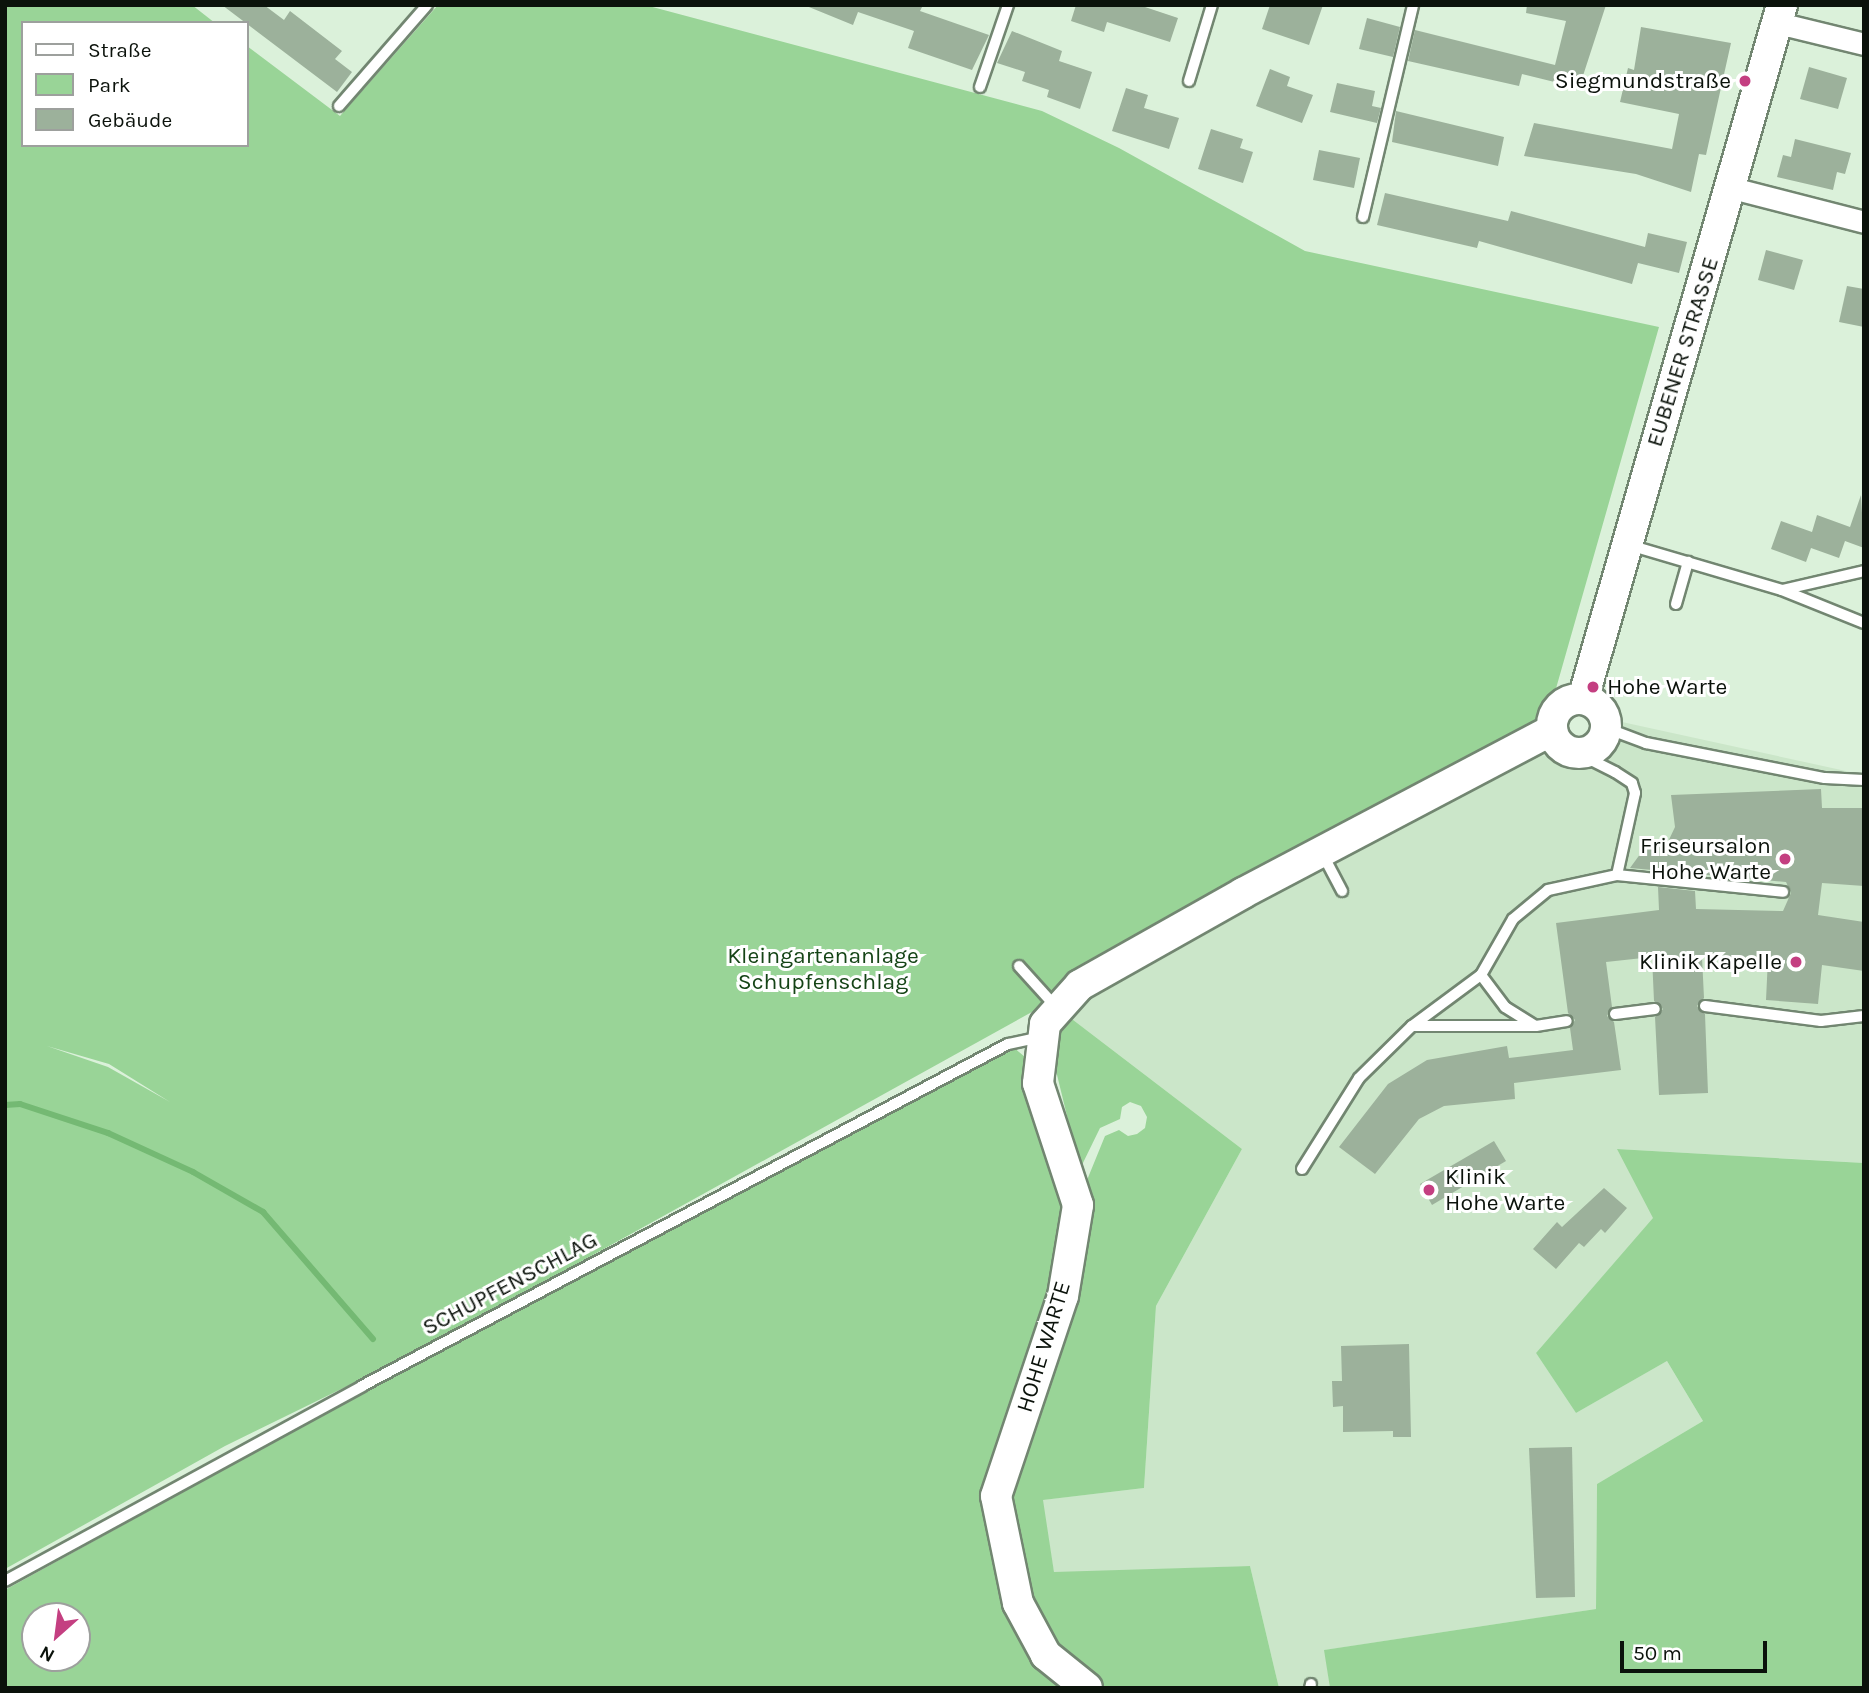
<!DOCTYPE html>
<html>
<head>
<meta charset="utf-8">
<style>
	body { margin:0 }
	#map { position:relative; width:1869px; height:1693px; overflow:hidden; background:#dbf1da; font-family:Karla,sans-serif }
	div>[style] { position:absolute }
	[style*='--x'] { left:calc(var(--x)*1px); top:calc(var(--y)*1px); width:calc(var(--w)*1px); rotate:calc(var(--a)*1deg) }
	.built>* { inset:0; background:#cbe6c9 }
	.green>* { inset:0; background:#99d497 }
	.stream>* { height:6px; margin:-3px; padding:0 3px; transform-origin:3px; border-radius:3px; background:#74b973 }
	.building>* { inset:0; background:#9cb19b }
	.roads { filter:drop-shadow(2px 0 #728671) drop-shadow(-2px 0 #728671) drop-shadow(0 2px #728671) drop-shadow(0 -2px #728671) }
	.lane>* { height:10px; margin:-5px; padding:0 5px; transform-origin:5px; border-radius:5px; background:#fff }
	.street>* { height:21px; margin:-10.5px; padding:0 10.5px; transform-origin:10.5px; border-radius:10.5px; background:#fff }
	.secondary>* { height:30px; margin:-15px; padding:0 15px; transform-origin:15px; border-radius:15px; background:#fff }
	.secondary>.ring { margin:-15px; padding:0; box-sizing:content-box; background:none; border:30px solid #fff; border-radius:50% }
	.dots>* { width:19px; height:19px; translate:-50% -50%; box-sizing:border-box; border:4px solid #fff; border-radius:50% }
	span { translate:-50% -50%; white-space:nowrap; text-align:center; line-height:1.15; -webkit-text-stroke:6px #fff; paint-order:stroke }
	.poi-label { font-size:23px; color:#0b120b }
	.right { translate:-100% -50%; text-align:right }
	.left { translate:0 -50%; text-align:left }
	.street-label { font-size:23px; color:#0b120b }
	.park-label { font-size:23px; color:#154416 }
	.frame { position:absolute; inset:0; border:7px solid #0b120b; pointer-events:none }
	.legend { position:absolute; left:21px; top:21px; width:228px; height:126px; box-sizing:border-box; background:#fff; border:2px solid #9da09d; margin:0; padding:9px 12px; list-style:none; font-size:21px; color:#0b120b }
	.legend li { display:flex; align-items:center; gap:14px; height:35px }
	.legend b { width:35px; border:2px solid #9da09d }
	.north { position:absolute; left:21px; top:1602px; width:70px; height:70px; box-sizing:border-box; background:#fff; border:2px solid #9da09d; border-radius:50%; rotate:208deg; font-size:19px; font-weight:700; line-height:28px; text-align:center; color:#0b120b }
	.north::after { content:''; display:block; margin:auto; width:24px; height:32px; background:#c43f81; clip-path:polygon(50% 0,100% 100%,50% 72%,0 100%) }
	.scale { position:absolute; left:1620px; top:1641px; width:147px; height:32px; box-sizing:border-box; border:4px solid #0b120b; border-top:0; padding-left:9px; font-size:21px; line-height:24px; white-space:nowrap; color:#0b120b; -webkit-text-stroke:5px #fff; paint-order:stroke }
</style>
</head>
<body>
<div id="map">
	<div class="built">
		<div style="clip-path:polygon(1622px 722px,1864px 775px,1864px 1163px,1618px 1149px,1654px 1218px,1536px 1353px,1576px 1413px,1667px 1361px,1703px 1421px,1597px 1484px,1596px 1609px,1325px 1650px,1330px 1688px,1279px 1688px,1250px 1566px,1054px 1573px,1042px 1500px,1144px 1488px,1156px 1306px,1242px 1149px,1064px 1013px,1247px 901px,1539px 755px,1593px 761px)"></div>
	</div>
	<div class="green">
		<div style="clip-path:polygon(evenodd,5px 5px,192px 5px,215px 23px,23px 23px,23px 145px,247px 145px,247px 46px,340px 116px,438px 5px,645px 5px,1042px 111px,1119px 148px,1305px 251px,1659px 327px,1555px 692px,1552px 724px,425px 1348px,225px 1446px,5px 1569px,5px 5px,47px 1046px,109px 1064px,170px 1102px,108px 1067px,47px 1046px)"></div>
		<div style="clip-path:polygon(1064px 1013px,1242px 1149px,1156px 1306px,1144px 1488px,1043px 1500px,1054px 1572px,1250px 1566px,1279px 1688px,1102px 1688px,1052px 1645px,1029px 1597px,1008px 1496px,1085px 1185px,1105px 1136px,1119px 1130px,1128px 1136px,1137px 1134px,1145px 1128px,1147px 1117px,1141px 1106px,1130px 1102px,1122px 1107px,1120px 1119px,1100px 1128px,1080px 1169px,1048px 1038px)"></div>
		<div style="clip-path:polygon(evenodd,1012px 1046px,1025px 1057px,1067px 1205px,1052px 1295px,982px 1489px,1009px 1605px,1066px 1688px,5px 1688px,5px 1590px,362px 1393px,1012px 1046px,35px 1616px,77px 1616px,77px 1658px,35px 1658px,35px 1616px)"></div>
		<div style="clip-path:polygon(1617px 1149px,1864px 1163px,1864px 1688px,1330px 1688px,1324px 1650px,1596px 1609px,1597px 1484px,1703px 1421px,1667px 1361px,1576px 1413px,1536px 1353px,1653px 1218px)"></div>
	</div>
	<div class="stream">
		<div style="--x:5;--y:1105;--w:15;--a:-4"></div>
		<div style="--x:20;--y:1104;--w:93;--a:18.2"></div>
		<div style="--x:108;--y:1133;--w:94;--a:24.6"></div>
		<div style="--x:193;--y:1172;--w:81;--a:29.7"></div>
		<div style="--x:263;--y:1212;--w:168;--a:49.1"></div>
	</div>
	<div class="building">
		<div style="clip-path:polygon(222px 5px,264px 5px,284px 20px,290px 11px,342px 51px,335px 59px,352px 72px,337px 92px)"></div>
		<div style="clip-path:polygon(804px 5px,923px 5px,920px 11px,989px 35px,972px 70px,908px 48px,914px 31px,858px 12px,853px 25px)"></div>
		<div style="clip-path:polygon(1076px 5px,1139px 5px,1178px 18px,1170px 42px,1107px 22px,1104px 32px,1071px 21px)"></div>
		<div style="clip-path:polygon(1270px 5px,1323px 5px,1309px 45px,1262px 29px)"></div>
		<div style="clip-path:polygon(1527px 5px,1606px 5px,1579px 88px,1522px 74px,1519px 86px,1408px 61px,1415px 30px,1555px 65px,1566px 21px,1526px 13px)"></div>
		<div style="clip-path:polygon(1367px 18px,1400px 27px,1393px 57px,1359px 49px)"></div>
		<div style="clip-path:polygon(1641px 27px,1731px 43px,1706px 155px,1699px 154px,1691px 192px,1636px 174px,1524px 156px,1534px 123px,1672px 149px,1679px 114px,1620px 102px,1628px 68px,1634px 70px)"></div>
		<div style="clip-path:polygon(1012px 31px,1062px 51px,1059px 61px,1092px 72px,1080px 109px,1047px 97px,1049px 90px,1022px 81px,1025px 72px,997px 63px)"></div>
		<div style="clip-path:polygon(1809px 67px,1847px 78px,1838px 109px,1800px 99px)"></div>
		<div style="clip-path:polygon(1270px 69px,1290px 77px,1287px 86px,1313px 95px,1302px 123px,1256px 106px)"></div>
		<div style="clip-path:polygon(1337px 83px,1375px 91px,1372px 106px,1381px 108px,1377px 123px,1330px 112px)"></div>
		<div style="clip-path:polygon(1126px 88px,1148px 95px,1144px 108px,1179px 118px,1169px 149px,1112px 131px)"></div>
		<div style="clip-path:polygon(1396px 111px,1504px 137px,1498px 166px,1392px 142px)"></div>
		<div style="clip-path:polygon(1211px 129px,1243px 139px,1240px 148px,1253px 152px,1243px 183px,1198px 169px)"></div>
		<div style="clip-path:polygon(1795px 139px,1851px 153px,1845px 174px,1837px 172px,1833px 190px,1777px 177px,1783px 155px,1791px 157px)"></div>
		<div style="clip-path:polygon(1319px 150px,1360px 158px,1354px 188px,1313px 180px)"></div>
		<div style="clip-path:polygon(1385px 193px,1508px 221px,1511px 211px,1645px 247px,1648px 233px,1687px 242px,1679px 273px,1638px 263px,1632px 284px,1479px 241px,1477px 248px,1377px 225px)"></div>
		<div style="clip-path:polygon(1766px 250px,1803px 260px,1794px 290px,1758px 280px)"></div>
		<div style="clip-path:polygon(1847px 286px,1864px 289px,1864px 327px,1839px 322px)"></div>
		<div style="clip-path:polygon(1861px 495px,1864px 548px,1845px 541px,1839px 558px,1811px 548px,1806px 562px,1771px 549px,1781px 521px,1812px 532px,1817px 515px,1850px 527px)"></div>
		<div style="clip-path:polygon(1821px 789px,1822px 808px,1864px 808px,1864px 886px,1822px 883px,1818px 915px,1864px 922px,1864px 971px,1822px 965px,1818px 1004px,1766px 1000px,1768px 958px,1702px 957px,1704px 998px,1697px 1006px,1705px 1014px,1708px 1093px,1659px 1095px,1655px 1017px,1663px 1009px,1654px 1001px,1652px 957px,1606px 962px,1612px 1007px,1607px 1016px,1614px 1022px,1621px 1070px,1514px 1083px,1515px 1099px,1444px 1106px,1419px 1119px,1375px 1174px,1339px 1147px,1388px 1084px,1427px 1060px,1507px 1046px,1509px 1058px,1573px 1050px,1570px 1028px,1575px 1020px,1568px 1013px,1556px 923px,1659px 910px,1658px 887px,1695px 891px,1696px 909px,1783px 911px,1791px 893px,1786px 882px,1630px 868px,1646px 846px,1666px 846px,1675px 827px,1671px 795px)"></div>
		<div style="clip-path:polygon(1494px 1141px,1506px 1161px,1432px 1205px,1420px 1184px)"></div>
		<div style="clip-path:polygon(1604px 1188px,1627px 1208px,1605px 1233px,1601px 1229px,1584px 1247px,1579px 1243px,1556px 1269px,1533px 1249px,1557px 1222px,1562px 1227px)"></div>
		<div style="clip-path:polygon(1409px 1344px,1411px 1437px,1393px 1437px,1393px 1431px,1343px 1432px,1343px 1406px,1333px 1407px,1332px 1381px,1342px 1381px,1341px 1346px)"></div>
		<div style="clip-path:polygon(1572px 1447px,1575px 1597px,1536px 1598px,1529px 1448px)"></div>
	</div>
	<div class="roads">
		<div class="lane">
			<div style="--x:1189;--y:81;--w:79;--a:-73.2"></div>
			<div style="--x:980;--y:87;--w:87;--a:-71.1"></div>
			<div style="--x:339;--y:106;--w:134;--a:-48.9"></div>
			<div style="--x:1363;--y:217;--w:218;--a:-76.7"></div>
			<div style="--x:1629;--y:545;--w:159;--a:16.4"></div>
			<div style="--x:1782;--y:590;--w:84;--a:-13"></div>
			<div style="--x:1782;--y:590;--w:88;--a:21.9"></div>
			<div style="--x:1676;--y:604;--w:44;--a:-74.1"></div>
			<div style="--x:1606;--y:728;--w:43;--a:20.6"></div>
			<div style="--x:1646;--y:743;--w:182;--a:11.1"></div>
			<div style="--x:1825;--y:778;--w:39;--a:3"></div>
			<div style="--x:1322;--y:853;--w:43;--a:62.2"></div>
			<div style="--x:1617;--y:875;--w:167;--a:5.8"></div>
			<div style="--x:1019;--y:966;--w:57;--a:47.9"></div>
			<div style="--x:1481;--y:975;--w:40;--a:53"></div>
			<div style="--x:1505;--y:1007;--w:34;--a:32"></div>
			<div style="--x:1705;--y:1006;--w:117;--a:7.4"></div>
			<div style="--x:1821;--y:1021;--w:43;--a:-6.6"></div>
			<div style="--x:1615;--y:1014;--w:40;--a:-7.1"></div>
			<div style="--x:1412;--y:1026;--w:124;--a:0"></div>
			<div style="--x:1536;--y:1026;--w:31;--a:-9"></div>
			<div style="--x:1302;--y:1169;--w:107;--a:-57.9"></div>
			<div style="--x:1359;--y:1078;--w:74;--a:-44.5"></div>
			<div style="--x:1412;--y:1026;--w:86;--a:-36.5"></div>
			<div style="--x:1481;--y:975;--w:64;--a:-60.3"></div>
			<div style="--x:1513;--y:919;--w:45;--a:-39.6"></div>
			<div style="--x:1548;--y:890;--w:71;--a:-12.3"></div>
			<div style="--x:1617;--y:875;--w:84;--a:-77.6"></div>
			<div style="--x:1635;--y:793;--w:10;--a:-107"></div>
			<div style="--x:1632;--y:783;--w:20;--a:-147"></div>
			<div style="--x:1615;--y:772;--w:40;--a:-153.4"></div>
			<div style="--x:5;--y:1581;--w:407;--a:-28.6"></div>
			<div style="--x:362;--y:1386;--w:731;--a:-27.9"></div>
			<div style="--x:1008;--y:1044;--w:33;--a:-12"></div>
			<div style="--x:1310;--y:1688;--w:4;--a:-76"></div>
		</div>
		<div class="street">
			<div style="--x:1778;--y:23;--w:89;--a:13.7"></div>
			<div style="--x:1732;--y:188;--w:136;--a:14.4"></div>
		</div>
		<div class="secondary">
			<div class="ring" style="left:1552px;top:699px;width:24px;height:24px"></div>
			<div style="--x:1583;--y:699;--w:722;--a:-74"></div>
			<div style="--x:1087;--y:1688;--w:53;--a:-141.2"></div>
			<div style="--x:1046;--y:1655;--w:59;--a:-118.3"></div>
			<div style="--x:1018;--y:1603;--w:109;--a:-101.6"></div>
			<div style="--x:996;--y:1496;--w:211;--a:-71.5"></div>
			<div style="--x:1063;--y:1296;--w:92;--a:-80.6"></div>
			<div style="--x:1078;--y:1205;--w:128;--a:-108.2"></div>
			<div style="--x:1038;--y:1083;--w:59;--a:-83.2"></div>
			<div style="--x:1045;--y:1024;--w:52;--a:-48.1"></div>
			<div style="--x:1080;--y:985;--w:187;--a:-29.4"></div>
			<div style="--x:1243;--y:893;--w:349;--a:-27.8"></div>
		</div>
	</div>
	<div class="dots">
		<div style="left:1745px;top:81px;background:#c43f81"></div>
		<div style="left:1593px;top:687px;background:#c43f81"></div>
		<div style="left:1785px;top:859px;background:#c43f81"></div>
		<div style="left:1796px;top:962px;background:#c43f81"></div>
		<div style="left:1429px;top:1190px;background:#c43f81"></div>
	</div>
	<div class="poi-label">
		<span class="right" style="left:1731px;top:81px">Siegmundstraße</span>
		<span class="left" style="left:1607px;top:687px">Hohe Warte</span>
		<span class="right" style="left:1771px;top:859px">Friseursalon<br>Hohe Warte</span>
		<span class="right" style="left:1782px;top:962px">Klinik Kapelle</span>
		<span class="left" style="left:1445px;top:1190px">Klinik<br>Hohe Warte</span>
	</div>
	<div class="street-label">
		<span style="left:1683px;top:352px;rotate:-73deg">EUBENER STRASSE</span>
		<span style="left:510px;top:1284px;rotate:-28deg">SCHUPFENSCHLAG</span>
		<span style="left:1044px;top:1347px;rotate:-73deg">HOHE WARTE</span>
	</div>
	<div class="park-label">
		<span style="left:823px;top:969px">Kleingartenanlage<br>Schupfenschlag</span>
	</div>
	<div class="frame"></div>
	<ul class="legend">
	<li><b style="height:9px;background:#fff"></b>Straße</li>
	<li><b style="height:19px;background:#99d497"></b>Park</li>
	<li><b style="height:19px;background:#9cb19b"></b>Gebäude</li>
	</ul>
	<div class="north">N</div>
	<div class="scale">50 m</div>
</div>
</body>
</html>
